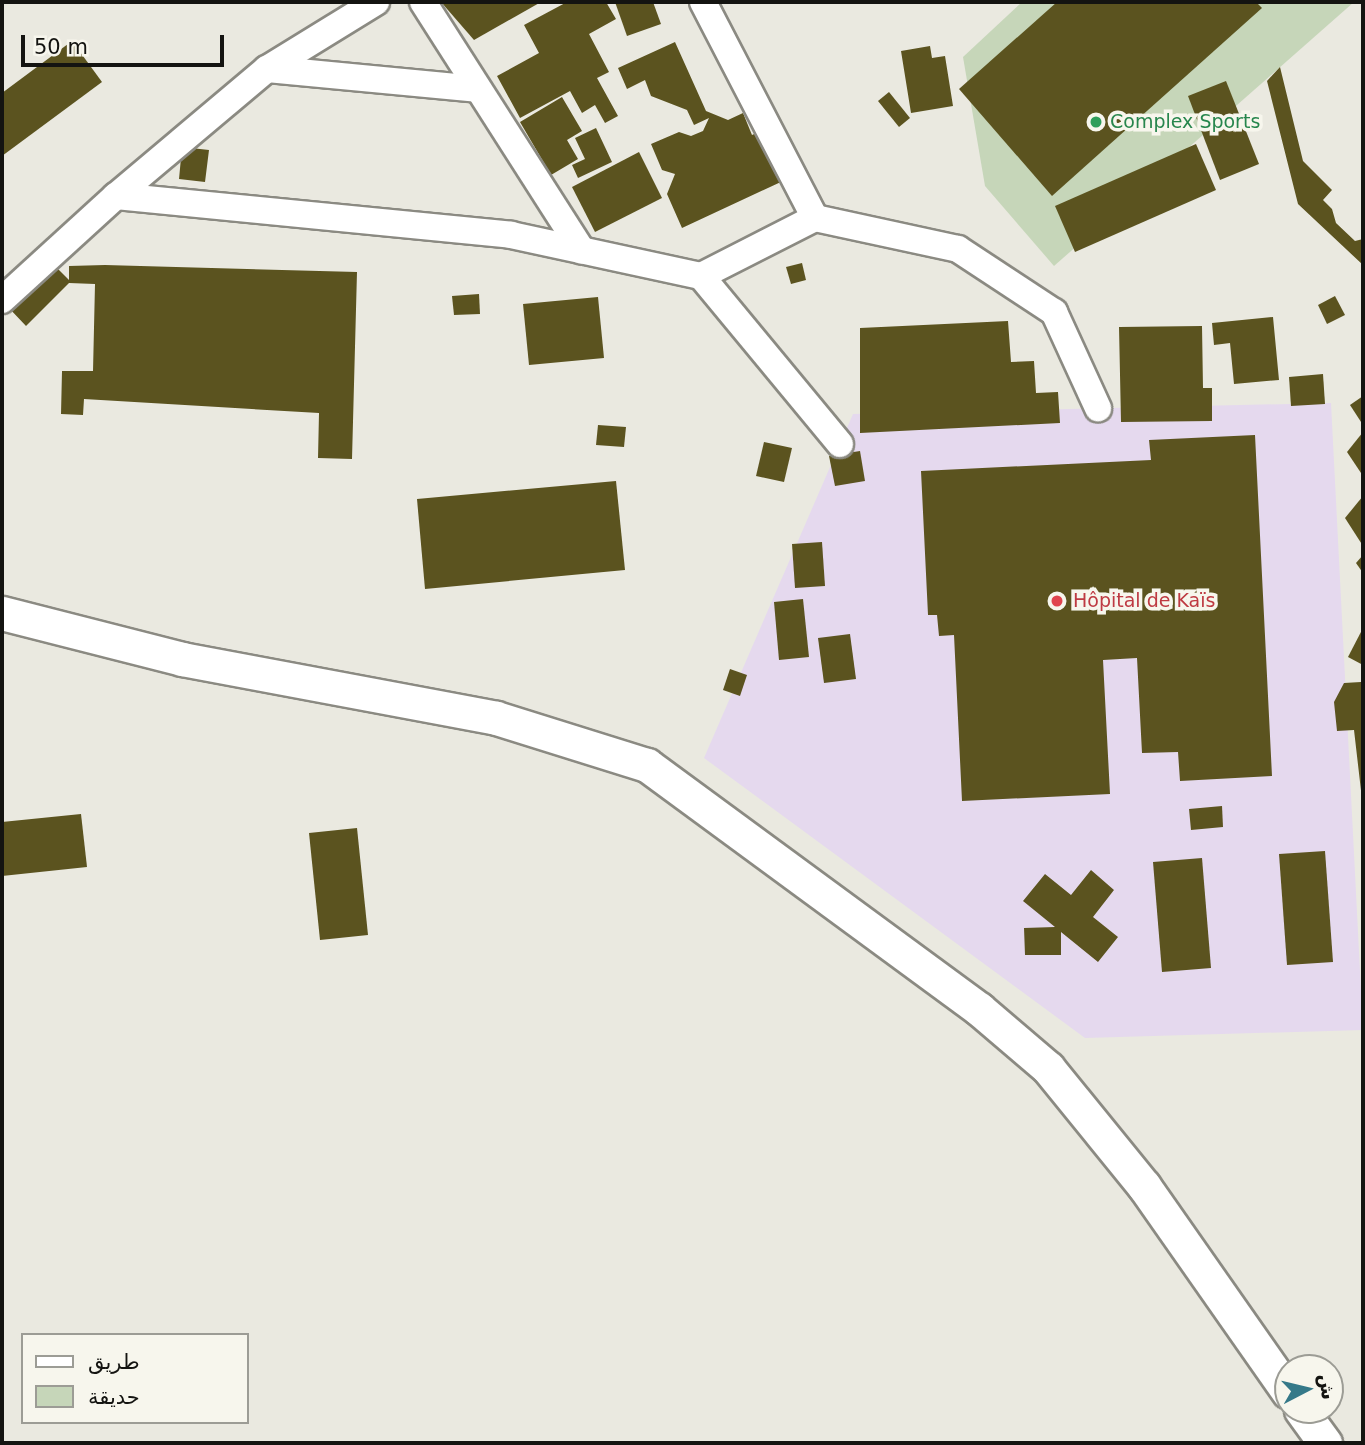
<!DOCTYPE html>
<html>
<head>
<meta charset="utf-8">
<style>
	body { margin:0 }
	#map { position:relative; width:1365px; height:1445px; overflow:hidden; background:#eae9e0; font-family:"DejaVu Sans","Noto Naskh Arabic",sans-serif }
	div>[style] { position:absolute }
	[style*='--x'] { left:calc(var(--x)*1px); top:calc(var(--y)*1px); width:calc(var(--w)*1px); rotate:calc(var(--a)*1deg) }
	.medical>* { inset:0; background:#e5d9ee }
	.green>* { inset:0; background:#c6d6b9 }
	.building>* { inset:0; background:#5b531f }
	.roads { filter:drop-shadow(2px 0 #8b8a82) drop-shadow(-2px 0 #8b8a82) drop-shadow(0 2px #8b8a82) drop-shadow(0 -2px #8b8a82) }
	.minor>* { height:26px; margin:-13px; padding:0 13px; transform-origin:13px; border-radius:13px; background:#fff }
	.tertiary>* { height:33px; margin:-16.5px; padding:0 16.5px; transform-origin:16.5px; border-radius:16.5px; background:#fff }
	.dots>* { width:19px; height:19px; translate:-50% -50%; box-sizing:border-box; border:4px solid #f7f6ed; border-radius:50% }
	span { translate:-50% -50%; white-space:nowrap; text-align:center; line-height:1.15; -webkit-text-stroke:7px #f7f6ed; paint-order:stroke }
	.leisure-label { font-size:19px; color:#27864d }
	.left { translate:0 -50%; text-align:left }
	.health-label { font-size:19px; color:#be3a42 }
	.frame { position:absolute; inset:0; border:4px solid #141411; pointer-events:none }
	.legend { position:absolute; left:21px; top:1333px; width:228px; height:91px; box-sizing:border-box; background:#f7f6ed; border:2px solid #9c9c95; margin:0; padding:9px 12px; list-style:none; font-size:21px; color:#141411 }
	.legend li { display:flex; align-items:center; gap:14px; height:35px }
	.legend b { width:35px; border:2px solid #9c9c95 }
	.north { position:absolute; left:1274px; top:1354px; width:70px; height:70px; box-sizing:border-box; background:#f7f6ed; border:2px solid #9c9c95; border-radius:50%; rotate:83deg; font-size:19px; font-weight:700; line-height:28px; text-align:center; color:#141411 }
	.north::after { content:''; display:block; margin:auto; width:24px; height:32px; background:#357989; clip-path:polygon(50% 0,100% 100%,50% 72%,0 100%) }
	.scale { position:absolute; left:21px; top:35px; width:203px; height:32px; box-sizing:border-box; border:4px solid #141411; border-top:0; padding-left:9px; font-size:21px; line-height:24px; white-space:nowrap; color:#141411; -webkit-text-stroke:5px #f7f6ed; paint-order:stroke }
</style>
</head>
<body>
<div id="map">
	<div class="medical">
		<div style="clip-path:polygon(1331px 403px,1363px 1030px,1085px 1038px,704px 758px,853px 414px)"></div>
	</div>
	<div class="green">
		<div style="clip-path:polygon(1022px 2px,1354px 2px,1054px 266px,985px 186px,963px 57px)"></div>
	</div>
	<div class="building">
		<div style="clip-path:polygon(441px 2px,541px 2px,474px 40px)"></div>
		<div style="clip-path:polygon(567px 2px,606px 2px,616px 19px,589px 34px,609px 72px,597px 78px,618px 116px,605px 123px,595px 105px,582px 113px,570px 91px,520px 118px,497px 76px,539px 53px,524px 25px)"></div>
		<div style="clip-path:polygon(615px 2px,653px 2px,661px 24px,627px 36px)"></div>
		<div style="clip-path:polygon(1057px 2px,1256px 2px,1262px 8px,1052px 196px,959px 89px)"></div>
		<div style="clip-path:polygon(72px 41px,102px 82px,2px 156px,2px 93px)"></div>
		<div style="clip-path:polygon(675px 42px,706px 111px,728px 120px,743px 113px,752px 135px,761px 131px,783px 181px,682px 228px,667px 194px,675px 174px,662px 170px,651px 144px,679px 132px,691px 136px,703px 131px,709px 118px,694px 125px,687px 110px,651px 96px,645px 80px,627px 89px,618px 68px)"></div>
		<div style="clip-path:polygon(930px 46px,932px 58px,945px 56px,953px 106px,911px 113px,901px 51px)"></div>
		<div style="clip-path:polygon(1280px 67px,1303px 161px,1332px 190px,1323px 200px,1332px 209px,1336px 223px,1355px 241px,1363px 239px,1363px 265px,1298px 204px,1267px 81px)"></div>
		<div style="clip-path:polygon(1226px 81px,1259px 164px,1220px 180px,1188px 96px)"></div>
		<div style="clip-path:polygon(889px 92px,910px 118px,899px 127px,878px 101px)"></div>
		<div style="clip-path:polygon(562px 97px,582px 131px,567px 140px,578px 159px,551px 175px,520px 122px)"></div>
		<div style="clip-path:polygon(596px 128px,612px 162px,578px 178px,572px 165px,585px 159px,575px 138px)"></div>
		<div style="clip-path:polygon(1196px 144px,1216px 190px,1075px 252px,1055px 206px)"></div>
		<div style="clip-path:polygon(182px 147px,209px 150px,205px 182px,179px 179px)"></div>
		<div style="clip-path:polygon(639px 152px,662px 198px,595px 232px,572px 187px)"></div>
		<div style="clip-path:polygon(52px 263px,69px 280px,69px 266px,105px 265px,357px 272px,352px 459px,318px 458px,319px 413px,84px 399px,83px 415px,61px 414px,62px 371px,93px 371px,95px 284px,69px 283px,26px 326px,8px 307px)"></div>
		<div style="clip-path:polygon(802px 263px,806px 280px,791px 284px,786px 267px)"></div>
		<div style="clip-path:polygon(479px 294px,480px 314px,454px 315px,452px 296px)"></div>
		<div style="clip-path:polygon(1335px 296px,1345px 315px,1327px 324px,1318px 305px)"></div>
		<div style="clip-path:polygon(598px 297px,604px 358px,529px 365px,523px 304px)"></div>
		<div style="clip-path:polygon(1273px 317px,1279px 380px,1234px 384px,1230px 343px,1214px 345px,1212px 323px)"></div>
		<div style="clip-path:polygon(1008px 321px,1011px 362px,1034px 361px,1036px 393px,1058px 392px,1060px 423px,860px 433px,860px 328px)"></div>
		<div style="clip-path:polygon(1202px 326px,1203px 388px,1212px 388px,1212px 421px,1121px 422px,1119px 327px)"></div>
		<div style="clip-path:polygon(1323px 374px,1325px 404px,1291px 406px,1289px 377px)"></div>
		<div style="clip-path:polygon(1363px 396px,1363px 425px,1350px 405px)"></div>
		<div style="clip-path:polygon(598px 425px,626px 427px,624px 447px,596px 445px)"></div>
		<div style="clip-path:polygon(1363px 432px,1363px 476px,1347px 452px)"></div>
		<div style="clip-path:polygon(1255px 435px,1272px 776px,1180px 781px,1178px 752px,1142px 753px,1137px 658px,1103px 660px,1110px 794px,962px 801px,954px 635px,939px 636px,937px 615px,928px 615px,921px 471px,1151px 460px,1149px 440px)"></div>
		<div style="clip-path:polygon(764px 442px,792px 448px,784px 482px,756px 476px)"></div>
		<div style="clip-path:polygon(860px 451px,865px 481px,835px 486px,829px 456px)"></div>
		<div style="clip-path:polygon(616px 481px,625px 570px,425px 589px,417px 499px)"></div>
		<div style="clip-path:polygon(1363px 496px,1363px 546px,1345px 518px)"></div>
		<div style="clip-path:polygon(822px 542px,825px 586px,795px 588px,792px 544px)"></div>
		<div style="clip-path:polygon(1363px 555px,1363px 573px,1356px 563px)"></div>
		<div style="clip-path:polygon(803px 599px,809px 657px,779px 660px,774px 602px)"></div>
		<div style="clip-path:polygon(1363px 628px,1363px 665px,1348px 657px)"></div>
		<div style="clip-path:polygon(850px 634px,856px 679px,824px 683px,818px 638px)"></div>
		<div style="clip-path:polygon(730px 669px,747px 675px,740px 696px,723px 690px)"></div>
		<div style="clip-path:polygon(1361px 682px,1363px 683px,1363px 808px,1354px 730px,1337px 731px,1334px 702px,1344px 683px)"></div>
		<div style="clip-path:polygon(1222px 806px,1223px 827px,1191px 830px,1189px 809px)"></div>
		<div style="clip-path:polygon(81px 814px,87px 867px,2px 876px,2px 822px)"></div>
		<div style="clip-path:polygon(357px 828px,368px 935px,320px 940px,309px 833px)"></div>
		<div style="clip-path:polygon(1325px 851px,1333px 962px,1287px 965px,1279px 854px)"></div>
		<div style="clip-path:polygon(1202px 858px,1211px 968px,1162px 972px,1153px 862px)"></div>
		<div style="clip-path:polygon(1091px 870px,1114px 890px,1093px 917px,1118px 937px,1098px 962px,1061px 932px,1061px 955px,1025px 955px,1024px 928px,1055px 927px,1023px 901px,1045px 874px,1071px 895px)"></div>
	</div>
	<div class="roads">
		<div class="minor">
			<div style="--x:423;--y:2;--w:295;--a:57.4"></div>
			<div style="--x:703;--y:2;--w:243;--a:62.6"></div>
			<div style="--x:267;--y:69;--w:211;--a:5.4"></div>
			<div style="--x:116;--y:196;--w:197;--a:-40.1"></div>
			<div style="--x:267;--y:69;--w:128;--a:-31.6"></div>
			<div style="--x:701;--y:276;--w:128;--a:-27"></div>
			<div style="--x:815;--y:218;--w:146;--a:12.2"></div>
			<div style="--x:958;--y:249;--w:115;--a:33.3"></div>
			<div style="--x:1054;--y:312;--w:106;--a:65.4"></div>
			<div style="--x:2;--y:300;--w:154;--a:-42.4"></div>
			<div style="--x:116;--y:196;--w:397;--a:5.6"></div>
			<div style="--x:511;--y:235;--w:194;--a:12.2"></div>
			<div style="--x:701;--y:276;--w:218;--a:50.4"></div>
		</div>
		<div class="tertiary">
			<div style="--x:2;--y:613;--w:186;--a:14.3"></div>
			<div style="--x:182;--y:659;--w:319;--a:10.6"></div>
			<div style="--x:496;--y:718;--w:158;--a:17.3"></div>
			<div style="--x:647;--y:765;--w:412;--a:36.3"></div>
			<div style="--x:979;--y:1009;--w:91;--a:40.5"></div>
			<div style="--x:1048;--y:1068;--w:152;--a:50.9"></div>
			<div style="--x:1144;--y:1186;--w:251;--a:55"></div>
			<div style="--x:1301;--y:1410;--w:41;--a:54"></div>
		</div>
	</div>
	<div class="dots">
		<div style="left:1096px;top:122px;background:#2e9e5b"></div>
		<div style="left:1057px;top:601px;background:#e0444e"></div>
	</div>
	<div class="leisure-label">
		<span class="left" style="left:1110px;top:122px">Complex Sports</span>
	</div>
	<div class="health-label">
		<span class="left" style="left:1073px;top:601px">Hôpital de Kaïs</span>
	</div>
	<div class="frame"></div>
	<ul class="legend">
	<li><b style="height:9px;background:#fff"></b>طريق</li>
	<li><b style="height:19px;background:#c6d6b9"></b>حديقة</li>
	</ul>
	<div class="north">ش</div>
	<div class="scale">50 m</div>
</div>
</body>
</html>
